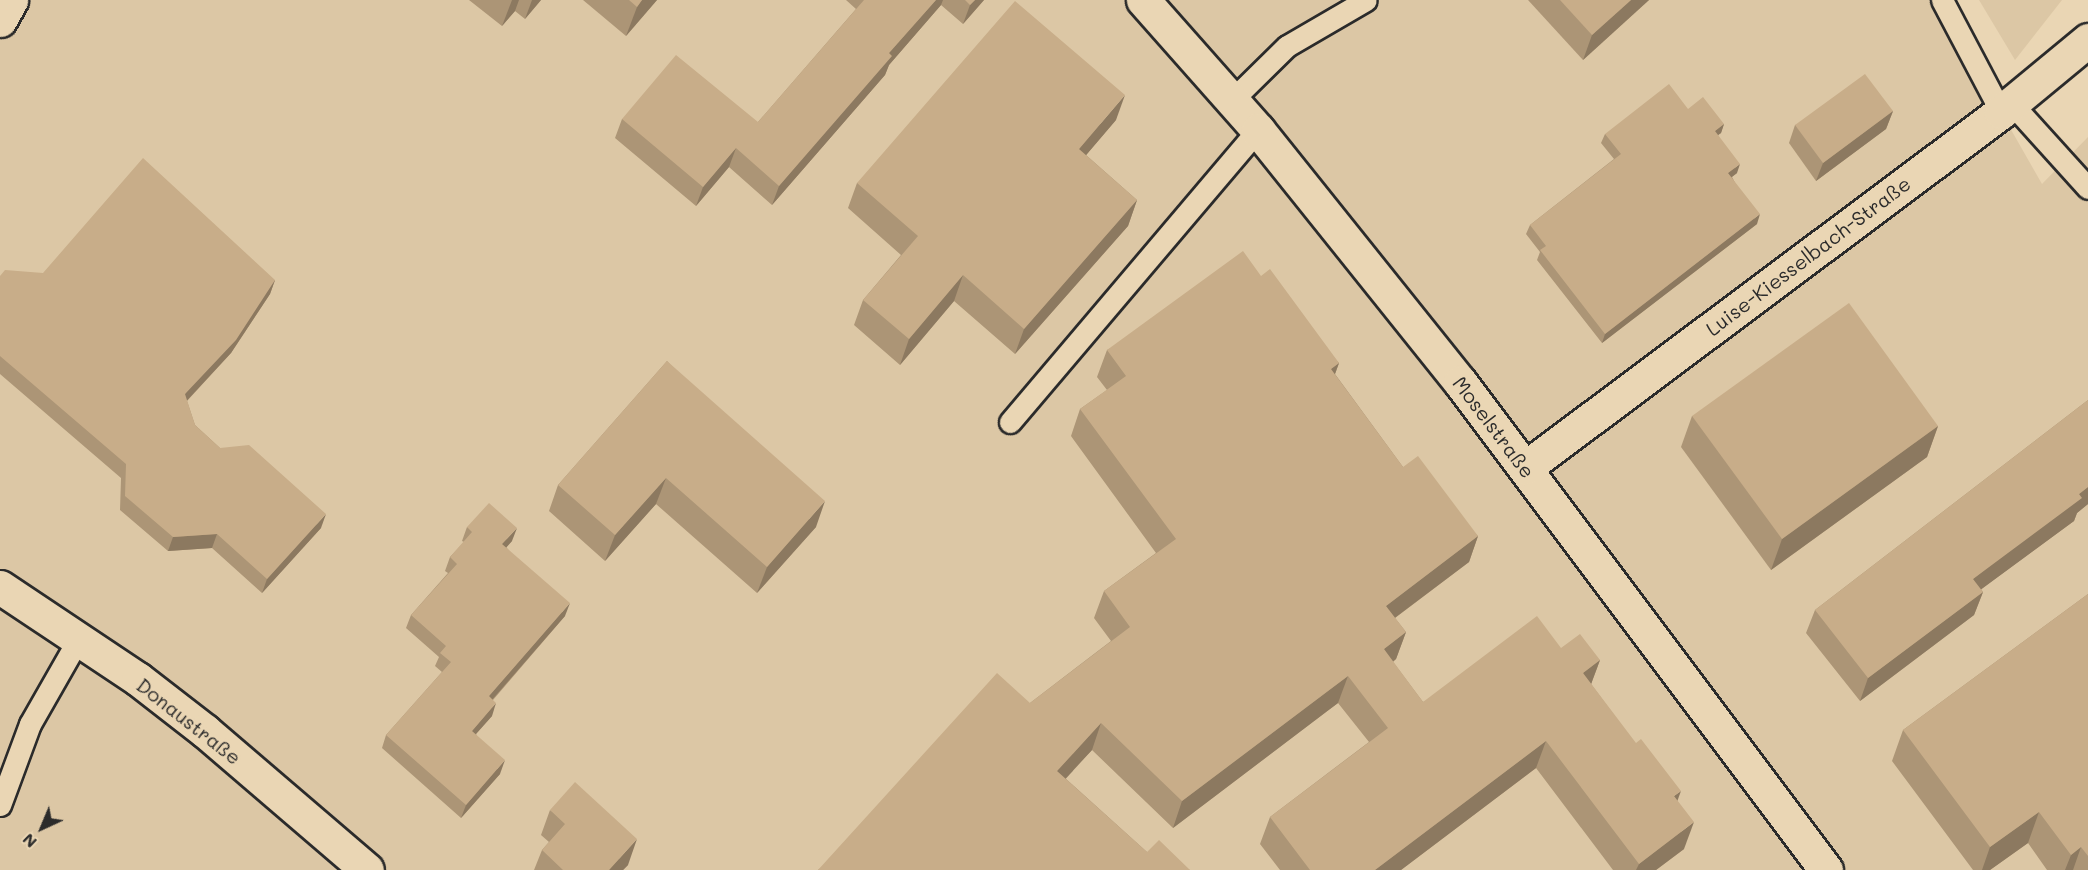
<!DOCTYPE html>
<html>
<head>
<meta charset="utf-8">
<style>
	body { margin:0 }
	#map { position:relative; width:2088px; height:870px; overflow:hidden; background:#ead6b4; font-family:Mali,sans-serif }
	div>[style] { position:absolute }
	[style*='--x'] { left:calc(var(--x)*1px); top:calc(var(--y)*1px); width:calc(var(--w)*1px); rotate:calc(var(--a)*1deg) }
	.built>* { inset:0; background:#dcc7a5 }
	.roads { filter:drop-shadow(2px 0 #2b2b2b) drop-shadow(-2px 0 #2b2b2b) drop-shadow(0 2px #2b2b2b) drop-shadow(0 -2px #2b2b2b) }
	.service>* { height:21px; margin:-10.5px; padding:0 10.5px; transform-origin:10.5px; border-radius:10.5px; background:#ead6b4 }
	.minor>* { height:33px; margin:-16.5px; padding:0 16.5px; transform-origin:16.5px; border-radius:16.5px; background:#ead6b4 }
	.wall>* { inset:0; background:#ac9576 }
	.shaded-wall>* { inset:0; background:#8c7960 }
	.building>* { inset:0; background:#c8ad89 }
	span { translate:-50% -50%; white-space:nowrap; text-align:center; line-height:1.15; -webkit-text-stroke:4.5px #ead6b4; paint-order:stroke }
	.street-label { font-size:20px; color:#2b2b2b }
	.north { position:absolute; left:12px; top:798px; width:60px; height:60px; -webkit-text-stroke:4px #ead6b4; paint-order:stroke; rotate:224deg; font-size:16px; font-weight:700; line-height:24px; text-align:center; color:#2b2b2b }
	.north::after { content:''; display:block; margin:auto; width:21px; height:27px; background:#2b2b2b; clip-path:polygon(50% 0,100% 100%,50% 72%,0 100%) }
</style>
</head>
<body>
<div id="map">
	<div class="built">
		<div style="clip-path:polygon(0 0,1937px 0,2042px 184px,2088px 137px,2088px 870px,0 870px)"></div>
		<div style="clip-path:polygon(1979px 0,2062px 0,2015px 60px)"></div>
	</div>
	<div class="roads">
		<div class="service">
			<div style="--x:1942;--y:0;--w:127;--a:62.2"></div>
			<div style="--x:1231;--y:101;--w:78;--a:-44.5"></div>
			<div style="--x:1287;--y:46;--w:91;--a:-30.2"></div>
			<div style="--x:2012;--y:104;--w:113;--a:47.9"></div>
			<div style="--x:1010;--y:422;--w:383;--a:-49.7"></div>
			<div style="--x:0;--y:805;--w:86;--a:-69.7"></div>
			<div style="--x:30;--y:724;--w:99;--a:-60.3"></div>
		</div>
		<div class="minor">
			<div style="--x:1143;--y:0;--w:174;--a:48.5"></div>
			<div style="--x:1258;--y:130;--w:323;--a:51.3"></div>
			<div style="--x:1460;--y:382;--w:610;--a:53.13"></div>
			<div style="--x:0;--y:20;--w:23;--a:-61"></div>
			<div style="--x:1525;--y:468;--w:594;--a:-36.79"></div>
			<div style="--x:2001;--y:112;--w:113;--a:-39.6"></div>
			<div style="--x:0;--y:587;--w:166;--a:33.7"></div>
			<div style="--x:138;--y:679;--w:85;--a:37.8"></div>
			<div style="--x:205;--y:731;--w:213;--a:40.6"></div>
		</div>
	</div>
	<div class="wall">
		<div style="clip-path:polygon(469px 0,541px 0,525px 19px,515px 11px,502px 26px)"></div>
		<div style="clip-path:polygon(583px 0,657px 0,626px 36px)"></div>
		<div style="clip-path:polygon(846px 0,984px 0,963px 24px,941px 5px,889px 65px,885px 75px,772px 205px,729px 167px,696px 206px,615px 138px,622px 119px,758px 122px,856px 9px)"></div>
		<div style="clip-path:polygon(1528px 0,1649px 0,1583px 60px)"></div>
		<div style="clip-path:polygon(1893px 111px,1886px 129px,1816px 181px,1789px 143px,1795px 125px)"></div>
		<div style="clip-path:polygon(1116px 120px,1086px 155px,1137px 200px,1128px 226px,1015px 354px,954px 301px,900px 365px,854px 325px,863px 300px,901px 255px,848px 208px,857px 183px)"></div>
		<div style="clip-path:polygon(1724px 124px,1721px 133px,1718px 135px,1737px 173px,1732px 177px,1757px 224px,1602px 343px,1537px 260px,1540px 252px,1526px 234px,1530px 225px,1614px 159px,1601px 143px,1605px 134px)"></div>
		<div style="clip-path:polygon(0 276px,275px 280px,270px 294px,231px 353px,187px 401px,195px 425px,220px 448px,321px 528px,262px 593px,212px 548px,168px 551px,120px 510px,121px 478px,0 374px)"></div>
		<div style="clip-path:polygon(1261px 276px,1339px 363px,1335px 374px,1403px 467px,1478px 536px,1469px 562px,1395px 618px,1406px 632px,1396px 659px,1393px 662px,1423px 702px,1561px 648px,1600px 660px,1591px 684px,1677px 801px,1684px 849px,1656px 870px,1613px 870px,1536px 768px,1401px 870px,1280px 870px,1260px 844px,1270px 817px,1369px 742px,1338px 703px,1173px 828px,1092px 750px,1065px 778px,1147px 852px,1190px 870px,818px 870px,1030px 703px,1111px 641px,1094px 618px,1104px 591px,1156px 553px,1071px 436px,1080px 409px,1107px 390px,1097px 377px,1107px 350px)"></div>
		<div style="clip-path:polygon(667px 361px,816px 527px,757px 593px,656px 504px,605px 561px,549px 511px,558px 485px)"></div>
		<div style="clip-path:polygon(2088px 400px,2088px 504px,2077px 513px,2074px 521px,1981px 589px,1983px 592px,1974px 615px,1860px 701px,1806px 633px,1815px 610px)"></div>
		<div style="clip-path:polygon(1692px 416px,1938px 426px,1927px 457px,1771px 570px,1681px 447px)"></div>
		<div style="clip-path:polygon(467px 527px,512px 541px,506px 547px,565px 616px,493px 700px,492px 716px,476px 734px,500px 774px,461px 818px,382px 748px,386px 735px,442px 672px,435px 666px,439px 657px,406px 628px,411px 615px,448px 573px,445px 571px,450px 557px,464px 542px,462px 541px)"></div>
		<div style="clip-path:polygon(2088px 594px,2088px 870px,2047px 870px,2028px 843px,1990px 870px,1973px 870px,1892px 761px,1903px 730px)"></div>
		<div style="clip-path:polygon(550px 810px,628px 865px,623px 870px,534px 870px,542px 850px,549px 842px,541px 835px)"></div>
	</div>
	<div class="shaded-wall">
		<div style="clip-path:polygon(512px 0,519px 0,515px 11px,502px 26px)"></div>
		<div style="clip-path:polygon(532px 0,541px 0,525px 19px)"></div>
		<div style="clip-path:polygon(642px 0,657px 0,626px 36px,637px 7px)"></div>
		<div style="clip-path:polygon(936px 0,943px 0,941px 5px,889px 65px,885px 75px,772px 205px,779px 186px,889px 53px)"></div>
		<div style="clip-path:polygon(975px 0,984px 0,963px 24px,970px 5px)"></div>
		<div style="clip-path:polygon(1631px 0,1649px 0,1583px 60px,1592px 35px)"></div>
		<div style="clip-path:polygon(1125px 95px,1116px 120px,1070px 174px,1079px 149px)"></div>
		<div style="clip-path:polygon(1893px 111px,1886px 129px,1816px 181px,1823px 163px)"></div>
		<div style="clip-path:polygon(1724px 124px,1721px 133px,1711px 140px,1715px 131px)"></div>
		<div style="clip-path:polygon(736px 148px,729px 167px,696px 206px,703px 187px)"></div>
		<div style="clip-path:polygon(1740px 164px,1737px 173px,1725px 182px,1728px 173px)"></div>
		<div style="clip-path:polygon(1137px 200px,1128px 226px,1015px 354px,1024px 329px)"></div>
		<div style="clip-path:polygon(1760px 214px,1757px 224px,1602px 343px,1605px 334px)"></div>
		<div style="clip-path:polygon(963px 275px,954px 301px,900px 365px,909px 339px)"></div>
		<div style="clip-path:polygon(275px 280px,270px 294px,231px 353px,180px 408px,185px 394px)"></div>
		<div style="clip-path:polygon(1339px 363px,1329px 390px,1331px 369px)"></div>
		<div style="clip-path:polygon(1938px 426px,1927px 457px,1771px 570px,1782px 539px)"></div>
		<div style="clip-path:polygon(666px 478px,656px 504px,605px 561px,615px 535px)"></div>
		<div style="clip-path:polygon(2088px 487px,2088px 504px,2077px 513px,2074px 521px,1964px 602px,1973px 579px)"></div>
		<div style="clip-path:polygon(825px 501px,816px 527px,757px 593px,767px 567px)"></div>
		<div style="clip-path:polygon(326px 514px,321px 528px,262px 593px,267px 579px)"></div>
		<div style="clip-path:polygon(517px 528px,512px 541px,498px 557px,502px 544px)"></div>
		<div style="clip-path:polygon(217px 534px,212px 548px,168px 551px,173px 537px)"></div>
		<div style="clip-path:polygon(1478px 536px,1469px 562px,1376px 632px,1386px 606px)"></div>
		<div style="clip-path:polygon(1983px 592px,1974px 615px,1860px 701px,1868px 678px)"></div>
		<div style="clip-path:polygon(570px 603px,565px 616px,484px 709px,489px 696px)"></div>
		<div style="clip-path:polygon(1406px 632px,1396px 659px,1374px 676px,1384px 649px)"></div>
		<div style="clip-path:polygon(1600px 660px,1590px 687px,1583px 673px)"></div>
		<div style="clip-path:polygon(1348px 676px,1338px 703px,1173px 828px,1182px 801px)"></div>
		<div style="clip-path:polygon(496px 703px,492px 716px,467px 744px,472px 731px)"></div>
		<div style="clip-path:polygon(1101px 723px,1092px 750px,1048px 798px,1057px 771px)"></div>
		<div style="clip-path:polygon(1546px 741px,1536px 768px,1401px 870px,1375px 870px)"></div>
		<div style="clip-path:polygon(505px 760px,500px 774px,461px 818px,466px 805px)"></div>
		<div style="clip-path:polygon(1681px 791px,1671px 818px,1674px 796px)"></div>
		<div style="clip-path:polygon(2039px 812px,2028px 843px,1990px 870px,1982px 870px,1990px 847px)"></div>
		<div style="clip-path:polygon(1694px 822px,1684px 849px,1656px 870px,1636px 870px,1639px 864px)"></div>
		<div style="clip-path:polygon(637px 839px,628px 865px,623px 870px,609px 870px)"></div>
		<div style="clip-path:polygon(2081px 847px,2073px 870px,2065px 870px,2071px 855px)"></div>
	</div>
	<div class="building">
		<div style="clip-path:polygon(629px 0,642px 0,637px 7px)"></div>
		<div style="clip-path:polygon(864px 0,936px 0,889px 53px,892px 56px,779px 186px,736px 148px,703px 187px,622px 119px,676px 55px,758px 122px)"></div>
		<div style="clip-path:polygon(965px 0,975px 0,970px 5px)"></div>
		<div style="clip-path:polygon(1560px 0,1631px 0,1592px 35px)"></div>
		<div style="clip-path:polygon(1015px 1px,1125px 95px,1079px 149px,1137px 200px,1024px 329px,963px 275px,909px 339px,863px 300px,918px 236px,857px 183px)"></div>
		<div style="clip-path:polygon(1865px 74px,1893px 111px,1823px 163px,1795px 125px)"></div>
		<div style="clip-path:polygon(1669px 84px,1688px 109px,1703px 97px,1724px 124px,1715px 131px,1740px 164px,1728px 173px,1760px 214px,1605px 334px,1540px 250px,1546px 246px,1530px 225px,1621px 154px,1605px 134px)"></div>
		<div style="clip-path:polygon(143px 158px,275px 280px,236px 340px,185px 394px,195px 425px,220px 448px,249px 445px,326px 514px,267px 579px,217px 534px,173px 537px,125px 496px,126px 464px,0 356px,0 276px,5px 270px,43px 273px)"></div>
		<div style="clip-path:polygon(1243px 251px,1261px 276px,1270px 269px,1339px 363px,1331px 369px,1403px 467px,1418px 456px,1478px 536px,1386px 606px,1406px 632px,1384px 649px,1423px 702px,1537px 616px,1561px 648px,1580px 634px,1600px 660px,1583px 673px,1636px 743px,1641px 739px,1681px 791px,1674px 796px,1694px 822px,1639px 864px,1546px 741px,1375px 870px,1310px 870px,1270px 817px,1388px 728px,1348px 676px,1182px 801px,1101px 723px,1057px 771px,1147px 852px,1159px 840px,1190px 870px,818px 870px,997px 673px,1030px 703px,1130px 627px,1104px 591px,1176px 539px,1080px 409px,1126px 376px,1107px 350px)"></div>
		<div style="clip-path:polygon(1849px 303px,1938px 426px,1782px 539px,1692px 416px)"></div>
		<div style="clip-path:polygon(667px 361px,825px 501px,767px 567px,666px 478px,615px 535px,558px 485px)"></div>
		<div style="clip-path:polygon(2088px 400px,2088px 487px,2079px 494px,2082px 498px,1973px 579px,1983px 592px,1868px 678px,1815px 610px)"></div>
		<div style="clip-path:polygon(489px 503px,517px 528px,502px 544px,570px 603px,489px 696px,496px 703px,472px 731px,505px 760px,466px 805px,386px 735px,451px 662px,440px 653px,446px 646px,411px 615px,457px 564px,450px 557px,472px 532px,467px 527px)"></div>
		<div style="clip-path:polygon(2088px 594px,2088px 856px,2081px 847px,2071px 855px,2039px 812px,1990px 847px,1903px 730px)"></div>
		<div style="clip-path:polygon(575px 782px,637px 839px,609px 870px,563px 870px,542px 850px,565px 824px,550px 810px)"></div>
	</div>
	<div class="street-label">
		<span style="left:1808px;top:256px;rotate:-37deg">Luise-Kiesselbach-Straße</span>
		<span style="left:1494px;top:427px;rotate:53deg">Moselstraße</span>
		<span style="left:189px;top:721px;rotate:38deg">Donaustraße</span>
	</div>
	<div class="north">N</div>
</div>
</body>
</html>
